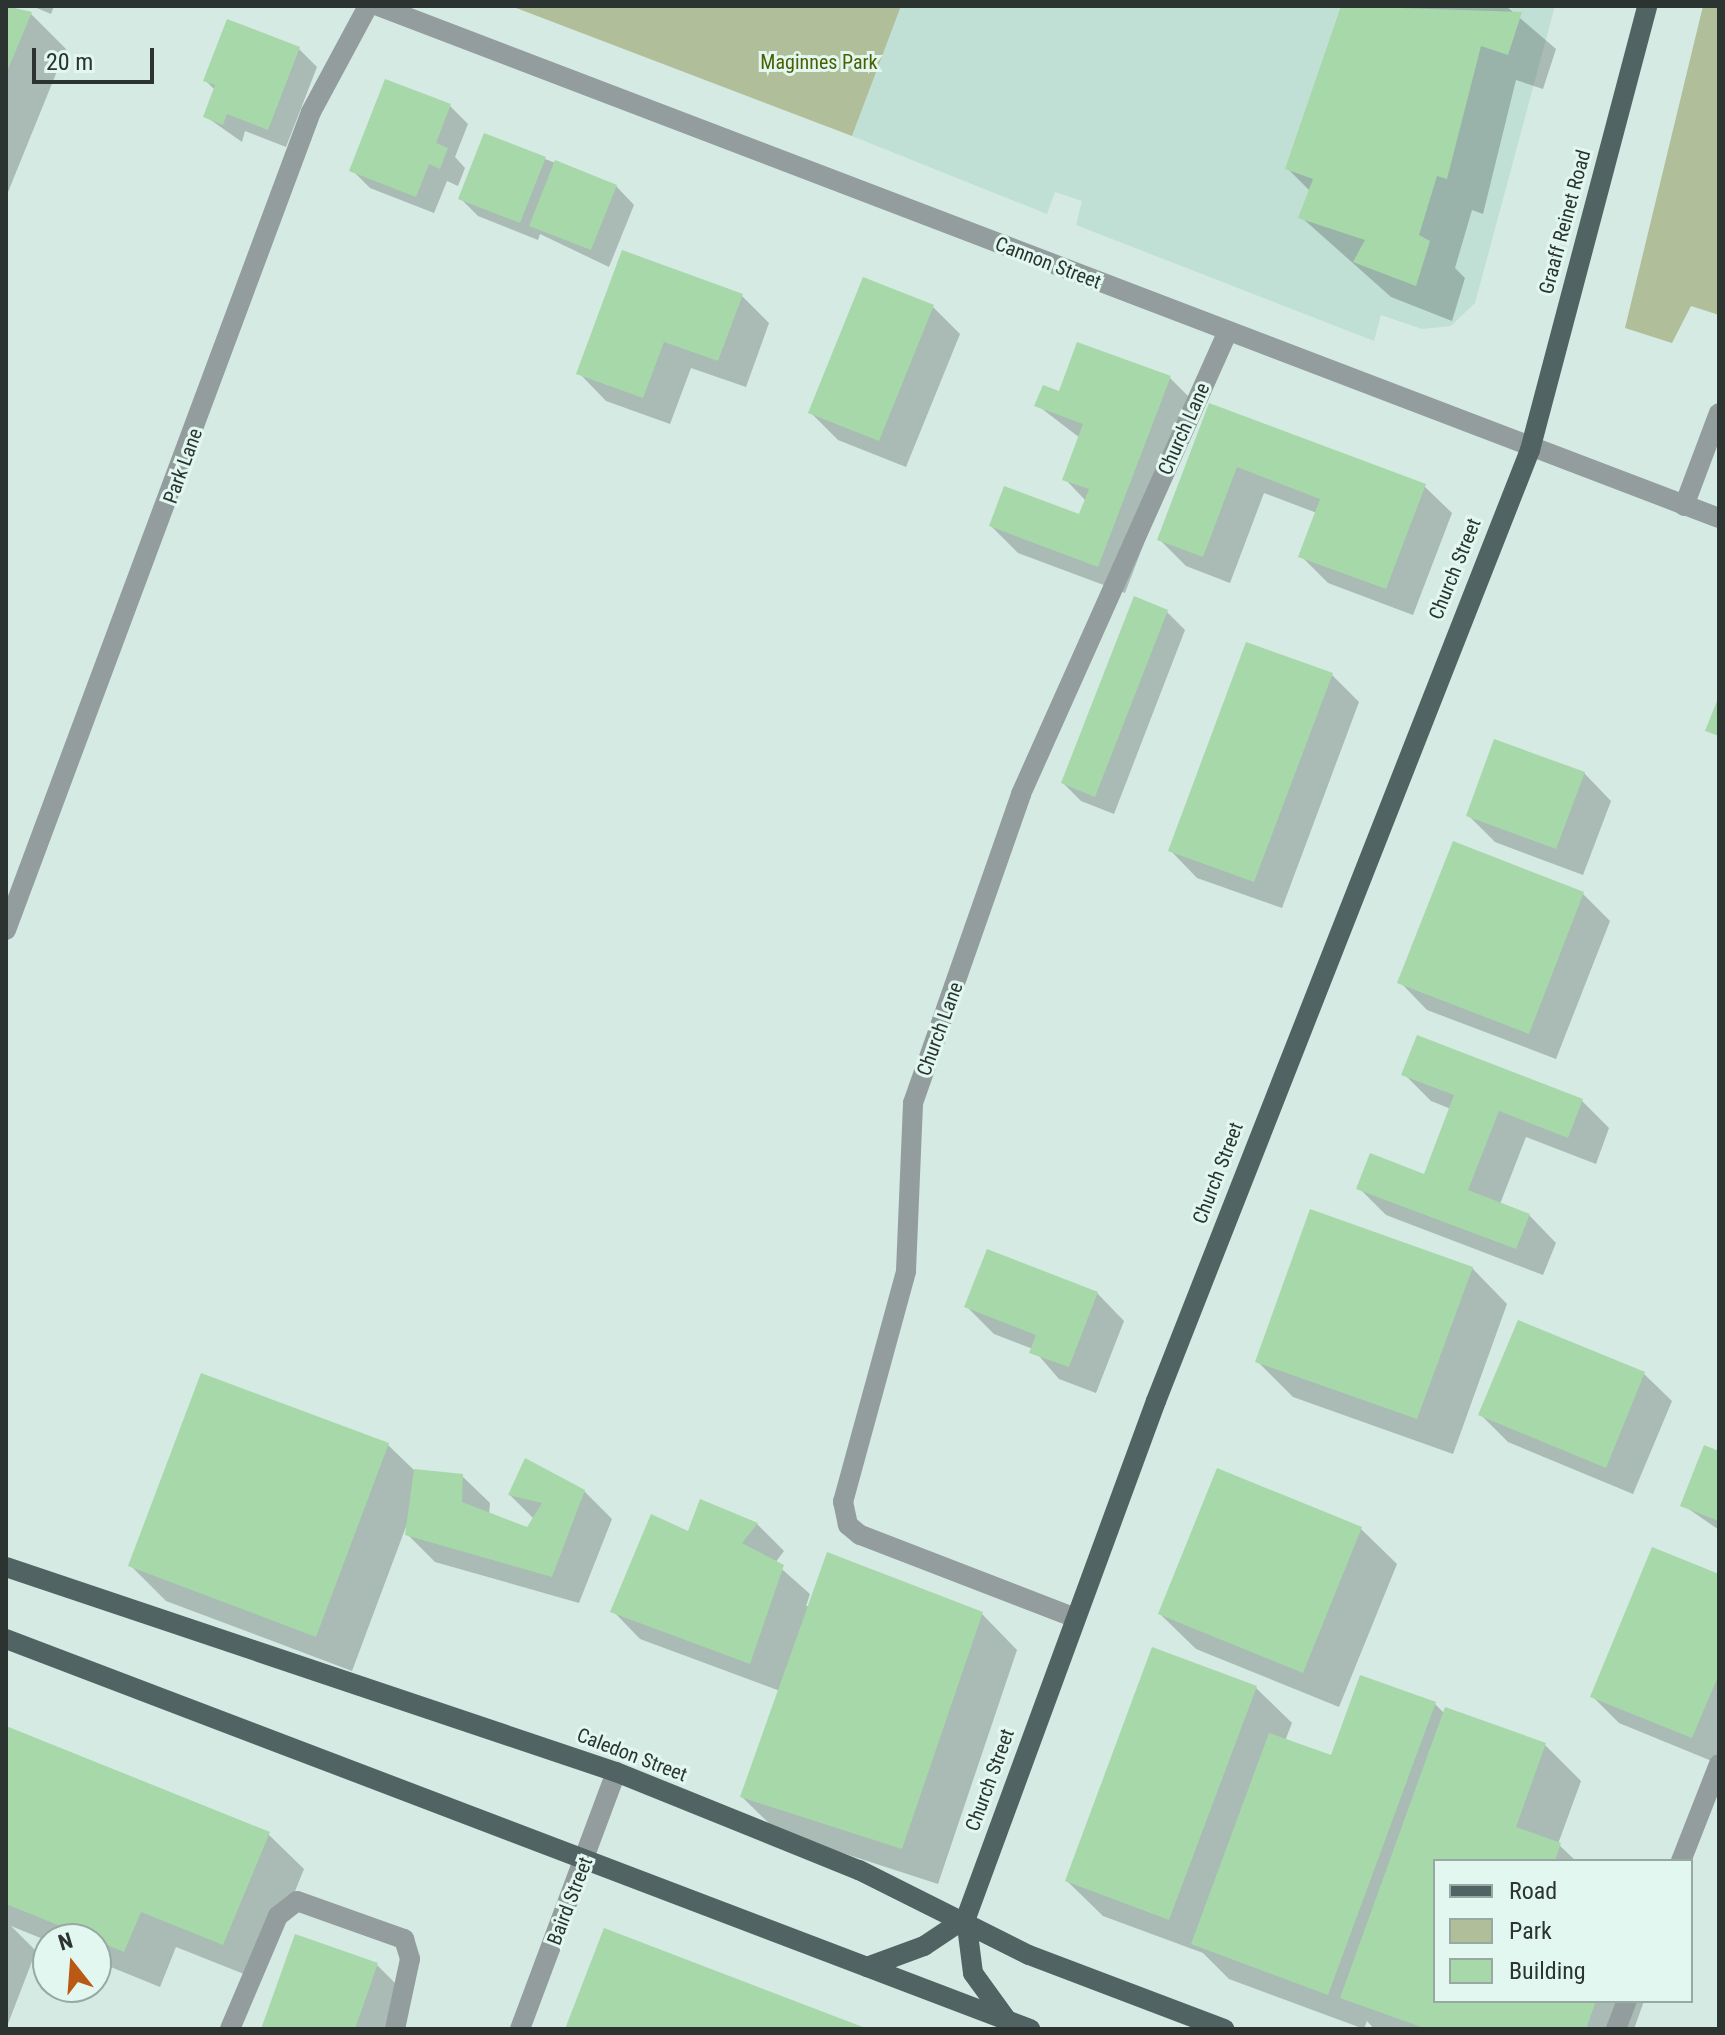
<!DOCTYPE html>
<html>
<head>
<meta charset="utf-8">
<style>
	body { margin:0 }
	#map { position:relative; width:1725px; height:2035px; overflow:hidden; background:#d4eae2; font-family:"Roboto Condensed",sans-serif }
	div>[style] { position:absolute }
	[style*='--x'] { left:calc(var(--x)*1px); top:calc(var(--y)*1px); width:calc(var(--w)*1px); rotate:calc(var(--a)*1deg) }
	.built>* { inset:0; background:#c1e0d5 }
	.green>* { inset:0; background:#b1be9a }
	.shadow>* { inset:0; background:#0003 }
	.building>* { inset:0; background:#a6d8aa }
	.minor>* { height:20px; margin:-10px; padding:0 10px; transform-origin:10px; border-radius:10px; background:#939d9d }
	.major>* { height:20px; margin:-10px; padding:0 10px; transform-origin:10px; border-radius:10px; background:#516362 }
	span { translate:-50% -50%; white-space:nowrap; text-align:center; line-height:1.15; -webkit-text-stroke:6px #e1f7ef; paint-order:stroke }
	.park-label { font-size:20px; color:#4c6002 }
	.street-label { font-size:20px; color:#2b3430 }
	.frame { position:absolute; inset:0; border:8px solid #2b3430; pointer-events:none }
	.legend { position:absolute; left:1433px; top:1859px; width:260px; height:144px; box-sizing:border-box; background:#e1f7ef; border:2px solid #98a9a3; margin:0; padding:10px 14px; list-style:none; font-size:24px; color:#2b3430 }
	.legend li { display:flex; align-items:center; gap:16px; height:40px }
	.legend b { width:40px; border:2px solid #98a9a3 }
	.north { position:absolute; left:32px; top:1923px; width:80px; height:80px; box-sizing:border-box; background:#e1f7ef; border:2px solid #98a9a3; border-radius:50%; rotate:343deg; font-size:22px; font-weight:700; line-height:32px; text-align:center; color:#2b3430 }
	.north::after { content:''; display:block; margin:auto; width:28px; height:36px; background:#b95913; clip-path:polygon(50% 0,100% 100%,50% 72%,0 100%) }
	.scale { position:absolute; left:32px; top:48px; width:122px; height:36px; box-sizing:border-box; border:4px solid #2b3430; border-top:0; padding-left:10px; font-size:24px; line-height:28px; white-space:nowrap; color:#2b3430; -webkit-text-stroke:6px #e1f7ef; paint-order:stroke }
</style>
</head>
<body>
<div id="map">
	<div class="built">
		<div style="clip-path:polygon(901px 6px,1555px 6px,1475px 303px,1451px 326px,1422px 329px,1381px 315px,1374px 341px,1076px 225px,1082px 201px,1055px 192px,1047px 214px,852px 136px)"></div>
	</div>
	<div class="green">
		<div style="clip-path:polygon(511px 6px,901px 6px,852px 136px)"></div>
		<div style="clip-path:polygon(1703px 6px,1719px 6px,1719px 315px,1691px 306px,1672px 343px,1625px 328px)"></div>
	</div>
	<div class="shadow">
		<div style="clip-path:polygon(6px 6px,30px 13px,66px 49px,6px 197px)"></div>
		<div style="clip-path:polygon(32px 6px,54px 6px,51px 14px)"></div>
		<div style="clip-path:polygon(1343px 6px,1506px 6px,1556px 49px,1543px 89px,1516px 80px,1483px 214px,1472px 210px,1455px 268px,1465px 278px,1452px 321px,1391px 297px,1301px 217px,1311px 192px,1287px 168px)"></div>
		<div style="clip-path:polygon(228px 22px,299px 49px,317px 67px,286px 147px,245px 131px,242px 142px,205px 116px,215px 90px,205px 80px)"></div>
		<div style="clip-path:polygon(450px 106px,468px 124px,455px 157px,465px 168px,458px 186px,447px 181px,434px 213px,370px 188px,352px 170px)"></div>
		<div style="clip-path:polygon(545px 159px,616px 186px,634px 205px,609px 267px,540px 234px,538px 240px,478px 216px,460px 198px)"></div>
		<div style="clip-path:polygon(742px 296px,769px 323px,746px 387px,691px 368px,670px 424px,606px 401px,579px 373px)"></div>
		<div style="clip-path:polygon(933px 307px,960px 334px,906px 467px,838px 440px,811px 413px)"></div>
		<div style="clip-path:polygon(1170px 378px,1197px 405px,1125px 593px,1018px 553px,991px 526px,1080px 516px,1086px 501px,1065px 479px,1080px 438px,1037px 405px,1060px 393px)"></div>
		<div style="clip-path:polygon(1210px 405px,1424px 486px,1452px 513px,1413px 615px,1328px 583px,1301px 556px,1317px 513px,1264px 493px,1230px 583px,1186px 566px,1159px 539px)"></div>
		<div style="clip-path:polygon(1167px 612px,1185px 630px,1114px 814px,1081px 801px,1063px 783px)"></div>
		<div style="clip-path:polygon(1332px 675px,1359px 702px,1282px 908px,1197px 878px,1170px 850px)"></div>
		<div style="clip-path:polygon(1584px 773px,1611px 801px,1583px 875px,1495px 842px,1468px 815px)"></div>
		<div style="clip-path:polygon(1583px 894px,1610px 921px,1556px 1059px,1427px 1010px,1400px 982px)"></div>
		<div style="clip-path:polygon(1418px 1038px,1582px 1101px,1609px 1128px,1596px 1164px,1526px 1137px,1500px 1204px,1529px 1215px,1556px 1243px,1543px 1275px,1386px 1215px,1359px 1188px,1425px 1176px,1451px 1109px,1431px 1101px,1404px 1074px)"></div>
		<div style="clip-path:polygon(1472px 1268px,1507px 1304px,1453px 1454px,1293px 1397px,1257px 1361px)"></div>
		<div style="clip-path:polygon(1097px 1293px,1124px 1321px,1096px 1393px,1059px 1379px,1033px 1349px,994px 1334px,967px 1307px)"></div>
		<div style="clip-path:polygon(1519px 1322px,1644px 1374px,1672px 1401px,1633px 1494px,1508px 1442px,1481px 1415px)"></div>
		<div style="clip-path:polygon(388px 1445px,415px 1471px,462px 1476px,490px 1503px,489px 1515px,528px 1529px,534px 1519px,510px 1495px,584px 1491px,612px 1519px,579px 1603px,435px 1562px,408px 1535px,407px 1524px,352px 1671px,166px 1601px,130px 1565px)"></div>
		<div style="clip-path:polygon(1719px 1453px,1719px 1530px,1683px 1505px)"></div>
		<div style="clip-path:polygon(701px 1502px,757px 1524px,784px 1551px,775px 1563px,810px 1594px,806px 1606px,982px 1614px,1017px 1650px,938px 1884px,778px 1832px,742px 1797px,780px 1691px,640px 1639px,613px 1611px,689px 1534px)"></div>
		<div style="clip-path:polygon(1361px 1529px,1397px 1564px,1339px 1707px,1196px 1649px,1160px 1614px)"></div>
		<div style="clip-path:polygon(1719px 1576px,1719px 1764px,1619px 1723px,1592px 1696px)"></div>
		<div style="clip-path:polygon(1154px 1650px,1256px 1688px,1292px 1723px,1285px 1741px,1332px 1758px,1435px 1704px,1445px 1714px,1545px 1745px,1581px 1781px,1558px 1844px,1576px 1861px,1435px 1861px,1435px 2001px,1644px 2001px,1634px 2029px,1374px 2029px,1367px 2021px,1364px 2029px,1229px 1979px,1203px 1953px,1103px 1916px,1067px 1881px)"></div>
		<div style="clip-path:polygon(6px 1728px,268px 1834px,304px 1869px,259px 1980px,176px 1947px,160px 1987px,96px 1961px,96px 1939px,48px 1941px,11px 1926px,36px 1951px,6px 2029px)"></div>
		<div style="clip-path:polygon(377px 1965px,404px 1992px,391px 2029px,263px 2029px)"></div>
	</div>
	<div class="building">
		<div style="clip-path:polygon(6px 6px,32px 12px,6px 74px)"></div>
		<div style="clip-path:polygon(1341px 6px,1522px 12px,1508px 55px,1481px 46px,1447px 179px,1437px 176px,1419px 235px,1430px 241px,1416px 286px,1353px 262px,1365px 240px,1298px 218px,1313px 179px,1285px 169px)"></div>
		<div style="clip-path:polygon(227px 19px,300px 47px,268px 130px,227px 114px,223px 125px,203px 117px,215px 85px,203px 81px)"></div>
		<div style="clip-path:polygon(385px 79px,451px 104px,436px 143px,448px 148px,440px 169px,429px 164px,416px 197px,349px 171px)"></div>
		<div style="clip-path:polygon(484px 133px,546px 157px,520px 223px,458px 199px)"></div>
		<div style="clip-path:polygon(555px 160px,617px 185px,591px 250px,529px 226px)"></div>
		<div style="clip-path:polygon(622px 250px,743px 294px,718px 361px,664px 342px,643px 398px,576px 374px)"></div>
		<div style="clip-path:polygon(863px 277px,934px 305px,879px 441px,808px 413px)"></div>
		<div style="clip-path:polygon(1077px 342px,1171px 376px,1098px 567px,989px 526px,1004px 486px,1079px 514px,1089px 489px,1062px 480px,1083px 424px,1034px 406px,1043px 385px,1059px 391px)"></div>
		<div style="clip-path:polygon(1209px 403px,1426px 484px,1386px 589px,1298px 557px,1320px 499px,1237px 467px,1203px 557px,1157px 540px)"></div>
		<div style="clip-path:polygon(1134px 596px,1168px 610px,1095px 797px,1061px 783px)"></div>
		<div style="clip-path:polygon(1246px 642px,1333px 673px,1254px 882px,1168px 851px)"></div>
		<div style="clip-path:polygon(1719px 696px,1719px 736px,1705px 731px)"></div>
		<div style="clip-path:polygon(1494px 739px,1585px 772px,1556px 849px,1466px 816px)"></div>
		<div style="clip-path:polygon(1453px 841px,1584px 892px,1529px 1034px,1397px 983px)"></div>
		<div style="clip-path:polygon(1417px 1035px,1583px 1099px,1568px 1138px,1499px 1111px,1468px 1190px,1530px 1214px,1516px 1249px,1356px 1189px,1370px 1153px,1424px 1174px,1454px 1095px,1401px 1075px)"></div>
		<div style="clip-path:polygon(1310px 1209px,1473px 1267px,1417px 1419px,1255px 1362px)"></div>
		<div style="clip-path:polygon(987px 1249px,1098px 1292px,1069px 1367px,1029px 1353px,1036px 1335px,964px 1307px)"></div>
		<div style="clip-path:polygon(1518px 1320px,1645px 1372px,1606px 1468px,1478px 1415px)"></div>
		<div style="clip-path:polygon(201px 1373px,389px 1443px,316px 1637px,128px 1566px)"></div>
		<div style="clip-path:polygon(1704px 1445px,1719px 1451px,1719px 1521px,1680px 1506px)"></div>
		<div style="clip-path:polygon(525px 1458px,585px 1490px,552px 1577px,405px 1535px,414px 1469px,463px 1474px,462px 1502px,527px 1527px,542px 1503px,508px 1495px)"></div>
		<div style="clip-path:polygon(1217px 1468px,1362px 1527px,1303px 1673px,1158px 1614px)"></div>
		<div style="clip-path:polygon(700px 1499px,758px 1523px,742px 1543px,784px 1565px,750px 1664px,610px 1612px,651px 1514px,688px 1531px)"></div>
		<div style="clip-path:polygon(1652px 1547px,1719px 1574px,1719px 1674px,1692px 1738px,1590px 1697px)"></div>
		<div style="clip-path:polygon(827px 1552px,983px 1612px,902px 1849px,740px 1797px)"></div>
		<div style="clip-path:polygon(1152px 1647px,1257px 1686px,1169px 1920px,1065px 1881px)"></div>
		<div style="clip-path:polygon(1360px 1675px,1436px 1702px,1328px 1995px,1191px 1944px,1269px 1733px,1331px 1755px)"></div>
		<div style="clip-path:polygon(1445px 1707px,1546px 1743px,1516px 1827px,1561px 1843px,1555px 1861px,1435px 1861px,1435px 2001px,1596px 2001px,1586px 2029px,1427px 2029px,1340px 1998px)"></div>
		<div style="clip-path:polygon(6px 1726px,270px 1832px,223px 1945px,141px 1912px,124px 1952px,6px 1904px)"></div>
		<div style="clip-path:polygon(604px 1928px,868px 2029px,565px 2029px)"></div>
		<div style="clip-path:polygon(295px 1934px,378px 1963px,355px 2029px,261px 2029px)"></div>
	</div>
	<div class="minor">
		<div style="--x:378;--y:6;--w:1435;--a:20.9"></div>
		<div style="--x:1684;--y:506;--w:99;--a:-69.4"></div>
		<div style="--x:6;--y:930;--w:873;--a:-69.55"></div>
		<div style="--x:311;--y:112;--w:120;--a:-61.7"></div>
		<div style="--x:1073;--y:1617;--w:228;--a:-158.9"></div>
		<div style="--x:860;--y:1535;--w:16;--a:-140"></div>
		<div style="--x:848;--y:1525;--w:24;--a:-102"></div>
		<div style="--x:843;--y:1502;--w:239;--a:-74.7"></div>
		<div style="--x:906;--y:1271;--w:168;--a:-87.6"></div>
		<div style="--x:913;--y:1103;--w:327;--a:-70.7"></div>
		<div style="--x:1021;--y:794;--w:507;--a:-65.91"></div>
		<div style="--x:1681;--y:1861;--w:104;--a:-68.6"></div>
		<div style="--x:230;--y:2029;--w:123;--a:-67"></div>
		<div style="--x:278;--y:1916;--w:24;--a:-38"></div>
		<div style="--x:297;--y:1901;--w:114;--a:19.6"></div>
		<div style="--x:404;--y:1939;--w:21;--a:73"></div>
		<div style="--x:410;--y:1959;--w:72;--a:102.1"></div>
		<div style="--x:520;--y:2029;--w:274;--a:-69.5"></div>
		<div style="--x:1616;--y:2029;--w:30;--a:-69"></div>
	</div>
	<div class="major">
		<div style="--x:6;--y:1567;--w:644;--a:18.58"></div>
		<div style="--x:616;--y:1772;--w:262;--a:22"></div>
		<div style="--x:859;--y:1870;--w:190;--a:26.6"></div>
		<div style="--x:1029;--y:1955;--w:209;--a:20.8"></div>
		<div style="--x:6;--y:1639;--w:1096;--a:20.85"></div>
		<div style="--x:867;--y:1967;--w:61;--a:-20.2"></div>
		<div style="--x:924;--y:1946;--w:50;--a:-33.7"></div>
		<div style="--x:1007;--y:2020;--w:58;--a:-125.9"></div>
		<div style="--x:973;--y:1973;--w:55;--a:-97.3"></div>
		<div style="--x:966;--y:1918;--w:551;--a:-69.82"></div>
		<div style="--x:1156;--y:1401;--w:1022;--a:-68.53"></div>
		<div style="--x:1530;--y:450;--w:459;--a:-75.2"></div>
	</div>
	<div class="park-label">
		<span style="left:819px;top:62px">Maginnes Park</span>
	</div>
	<div class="street-label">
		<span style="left:1565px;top:222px;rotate:-75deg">Graaff Reinet Road</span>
		<span style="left:1048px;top:263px;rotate:21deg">Cannon Street</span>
		<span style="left:1184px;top:429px;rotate:-66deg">Church Lane</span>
		<span style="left:183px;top:466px;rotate:-70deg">Park Lane</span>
		<span style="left:1455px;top:569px;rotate:-68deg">Church Street</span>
		<span style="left:940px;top:1029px;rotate:-70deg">Church Lane</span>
		<span style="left:1218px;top:1173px;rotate:-69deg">Church Street</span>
		<span style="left:632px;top:1755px;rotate:21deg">Caledon Street</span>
		<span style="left:990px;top:1780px;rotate:-70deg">Church Street</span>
		<span style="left:570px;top:1901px;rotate:-69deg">Baird Street</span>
	</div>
	<div class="frame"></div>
	<ul class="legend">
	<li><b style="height:10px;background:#516362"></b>Road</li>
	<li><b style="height:22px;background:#b1be9a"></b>Park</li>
	<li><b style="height:22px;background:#a6d8aa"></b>Building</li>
	</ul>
	<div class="north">N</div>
	<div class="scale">20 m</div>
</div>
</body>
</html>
